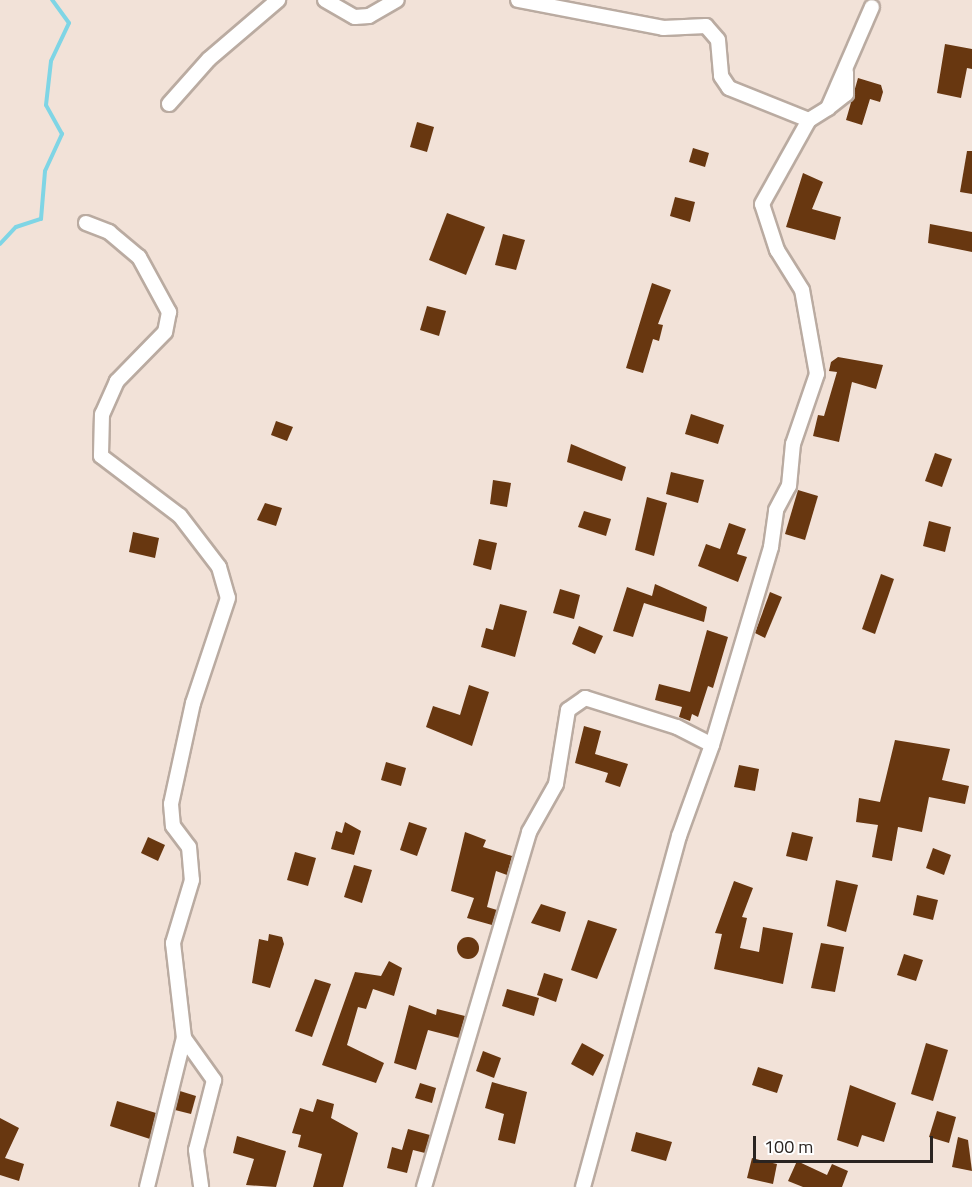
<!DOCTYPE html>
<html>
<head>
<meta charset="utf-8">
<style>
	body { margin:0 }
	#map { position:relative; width:972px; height:1187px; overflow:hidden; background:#f2e2d8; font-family:"Titillium Web",sans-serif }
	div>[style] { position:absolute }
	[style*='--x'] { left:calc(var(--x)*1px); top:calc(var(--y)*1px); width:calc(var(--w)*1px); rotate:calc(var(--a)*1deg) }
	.stream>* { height:4px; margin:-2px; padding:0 2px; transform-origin:2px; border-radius:2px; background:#7fd5e5 }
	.building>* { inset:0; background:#683710 }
	.round { border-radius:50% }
	.roads { filter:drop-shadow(2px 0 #baaba1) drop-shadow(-2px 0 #baaba1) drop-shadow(0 2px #baaba1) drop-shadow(0 -2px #baaba1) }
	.minor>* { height:14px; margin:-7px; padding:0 7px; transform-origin:7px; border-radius:7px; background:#fff }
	span { translate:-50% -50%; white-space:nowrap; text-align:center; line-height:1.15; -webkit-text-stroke:6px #fff; paint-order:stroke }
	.scale { position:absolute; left:753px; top:1136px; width:180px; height:27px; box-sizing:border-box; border:3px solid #2a2421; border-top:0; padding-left:8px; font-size:18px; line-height:21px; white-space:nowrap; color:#2a2421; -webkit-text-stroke:4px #fff; paint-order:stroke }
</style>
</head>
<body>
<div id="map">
	<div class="stream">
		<div style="--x:0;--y:244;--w:23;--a:-47"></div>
		<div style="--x:16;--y:227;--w:26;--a:-18"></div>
		<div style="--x:41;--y:219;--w:48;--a:-85.2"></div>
		<div style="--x:45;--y:171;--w:41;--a:-65.3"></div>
		<div style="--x:62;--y:134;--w:33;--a:-119"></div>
		<div style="--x:46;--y:105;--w:44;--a:-83.5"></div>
		<div style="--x:51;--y:61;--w:42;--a:-64.7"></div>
		<div style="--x:69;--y:23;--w:29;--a:-126"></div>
	</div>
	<div class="building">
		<div style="clip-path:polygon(945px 44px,972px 49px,972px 69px,967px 68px,961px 98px,937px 93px)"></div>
		<div style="clip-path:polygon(858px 78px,881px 85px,883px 92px,880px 102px,870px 99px,862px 125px,846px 120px)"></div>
		<div style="clip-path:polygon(417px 122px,434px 127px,427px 152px,410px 147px)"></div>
		<div style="clip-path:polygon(693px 148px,709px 153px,705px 167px,689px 162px)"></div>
		<div style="clip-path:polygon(967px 151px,972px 151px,972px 194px,960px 192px)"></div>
		<div style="clip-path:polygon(803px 173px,823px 182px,812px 209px,841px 217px,835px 240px,786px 227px)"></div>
		<div style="clip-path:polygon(675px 197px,695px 202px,690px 222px,670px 216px)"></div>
		<div style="clip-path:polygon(447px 213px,485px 227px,466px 275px,429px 260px)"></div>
		<div style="clip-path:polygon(930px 224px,972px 232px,972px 252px,928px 243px)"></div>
		<div style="clip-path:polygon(503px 234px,525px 240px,516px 270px,495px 265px)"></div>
		<div style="clip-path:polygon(652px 283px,671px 290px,658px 324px,663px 325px,659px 341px,653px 339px,643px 373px,626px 368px)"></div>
		<div style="clip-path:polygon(427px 306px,446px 311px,439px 336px,420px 330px)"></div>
		<div style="clip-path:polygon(838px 357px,883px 365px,876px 389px,852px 382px,839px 442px,813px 436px,818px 415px,824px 416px,837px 372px,829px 371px,831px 362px)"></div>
		<div style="clip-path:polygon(691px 414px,724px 425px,718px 444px,685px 434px)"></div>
		<div style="clip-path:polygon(276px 421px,293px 427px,287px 441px,271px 435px)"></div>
		<div style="clip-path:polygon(571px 444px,626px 467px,622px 481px,567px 462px)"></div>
		<div style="clip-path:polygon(935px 453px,952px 459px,942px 487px,925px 481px)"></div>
		<div style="clip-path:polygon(671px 472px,704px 480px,698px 503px,666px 494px)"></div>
		<div style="clip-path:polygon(493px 480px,511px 483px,507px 507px,490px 504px)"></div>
		<div style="clip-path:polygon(798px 490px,818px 496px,805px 540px,785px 534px)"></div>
		<div style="clip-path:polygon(647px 497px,667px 503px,654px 556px,635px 550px)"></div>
		<div style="clip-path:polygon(265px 503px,282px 508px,276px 526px,257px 520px)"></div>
		<div style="clip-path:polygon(584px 511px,611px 519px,606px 536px,578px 527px)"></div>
		<div style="clip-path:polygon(929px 521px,951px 527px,945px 552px,923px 546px)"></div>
		<div style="clip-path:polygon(729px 523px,746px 529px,737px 554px,747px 557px,738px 582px,698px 566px,706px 544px,720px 549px)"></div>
		<div style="clip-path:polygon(133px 532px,159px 538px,155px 558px,129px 552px)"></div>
		<div style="clip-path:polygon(479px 539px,497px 543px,491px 570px,473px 565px)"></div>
		<div style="clip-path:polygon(881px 574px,894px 579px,875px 634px,862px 629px)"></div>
		<div style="clip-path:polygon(655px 584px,707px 607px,704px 622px,644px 603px,633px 637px,613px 631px,627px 587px,652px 596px)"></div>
		<div style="clip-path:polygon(560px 589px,580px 595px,574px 619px,553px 613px)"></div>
		<div style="clip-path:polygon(770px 592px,782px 597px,765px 638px,755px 633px)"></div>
		<div style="clip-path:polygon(500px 604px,527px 611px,515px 657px,481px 647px,486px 628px,493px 630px)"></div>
		<div style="clip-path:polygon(579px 626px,603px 636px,595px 654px,572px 644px)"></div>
		<div style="clip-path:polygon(707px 630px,728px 637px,713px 688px,708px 686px,698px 717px,692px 714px,690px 721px,679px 717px,682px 707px,655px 700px,659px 684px,690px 692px)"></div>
		<div style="clip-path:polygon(469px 685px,489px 692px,472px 746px,426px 727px,433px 706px,460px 715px)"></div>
		<div style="clip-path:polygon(584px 726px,601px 731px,595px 754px,628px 764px,620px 787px,605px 782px,608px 773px,575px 763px)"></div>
		<div style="clip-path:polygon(895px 740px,950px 749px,942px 780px,969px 786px,965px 804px,929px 797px,922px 832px,898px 827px,892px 861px,872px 857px,878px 825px,856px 822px,859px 798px,880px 802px)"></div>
		<div style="clip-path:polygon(386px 762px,406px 768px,401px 786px,381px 780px)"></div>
		<div style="clip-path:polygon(739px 765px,759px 769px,755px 791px,734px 787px)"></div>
		<div style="clip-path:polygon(345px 822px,361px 831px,354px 855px,331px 849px,336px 831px,342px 833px)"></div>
		<div style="clip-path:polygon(409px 822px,427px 828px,417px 856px,400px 850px)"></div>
		<div style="clip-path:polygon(465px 832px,486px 840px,483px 847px,512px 856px,507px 875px,496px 871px,487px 907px,497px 910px,492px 925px,467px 918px,474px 898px,451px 891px)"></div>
		<div style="clip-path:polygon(792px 832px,813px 837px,807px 861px,786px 856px)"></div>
		<div style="clip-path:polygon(148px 837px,165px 845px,158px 861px,141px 853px)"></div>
		<div style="clip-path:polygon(933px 848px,951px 855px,944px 875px,926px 868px)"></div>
		<div style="clip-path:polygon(295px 852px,316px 858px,308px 886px,287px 880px)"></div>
		<div style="clip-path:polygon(354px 865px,372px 870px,362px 903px,344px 897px)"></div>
		<div style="clip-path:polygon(836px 880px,858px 885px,846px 932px,827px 926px)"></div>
		<div style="clip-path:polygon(734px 881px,753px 888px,742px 917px,747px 918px,740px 948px,759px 952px,763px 927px,793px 933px,783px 984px,714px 969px,722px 934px,715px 933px)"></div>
		<div style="clip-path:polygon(917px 895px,938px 900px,933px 920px,913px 915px)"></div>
		<div style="clip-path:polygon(541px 904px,566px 912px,560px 932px,531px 923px)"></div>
		<div style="clip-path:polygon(588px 920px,617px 929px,597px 979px,571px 970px)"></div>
		<div style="clip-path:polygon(269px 934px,282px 937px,284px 944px,270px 988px,252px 983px,259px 939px,268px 941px)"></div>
		<div class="round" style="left:457px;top:937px;width:22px;height:22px"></div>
		<div style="clip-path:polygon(821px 943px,844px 947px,835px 992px,811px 988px)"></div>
		<div style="clip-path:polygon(904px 954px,923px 960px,916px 981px,897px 975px)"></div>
		<div style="clip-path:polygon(389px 961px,402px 968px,394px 996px,373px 989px,366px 1009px,358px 1007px,347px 1045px,384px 1063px,376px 1083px,322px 1065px,355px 972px,381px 976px)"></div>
		<div style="clip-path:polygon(544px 973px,563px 979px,556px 1002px,537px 995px)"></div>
		<div style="clip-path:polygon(315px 979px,331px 984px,312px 1037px,295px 1031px)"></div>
		<div style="clip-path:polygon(507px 989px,539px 998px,534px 1016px,502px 1006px)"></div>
		<div style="clip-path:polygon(409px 1005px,436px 1015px,437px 1009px,465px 1016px,459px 1038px,428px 1030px,416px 1070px,394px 1063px)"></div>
		<div style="clip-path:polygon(582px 1043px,604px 1055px,593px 1076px,571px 1064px)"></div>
		<div style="clip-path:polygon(926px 1043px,948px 1050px,933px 1101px,911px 1094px)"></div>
		<div style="clip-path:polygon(483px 1051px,501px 1058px,494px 1078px,476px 1071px)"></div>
		<div style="clip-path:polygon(758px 1067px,783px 1075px,777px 1093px,752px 1085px)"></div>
		<div style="clip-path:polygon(492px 1082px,527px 1092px,515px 1144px,498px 1140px,504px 1114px,485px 1108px)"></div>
		<div style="clip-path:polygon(420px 1083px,436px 1088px,432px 1103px,415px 1098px)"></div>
		<div style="clip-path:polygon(850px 1085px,896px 1103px,884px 1142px,862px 1135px,858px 1147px,837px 1140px)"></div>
		<div style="clip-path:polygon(180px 1091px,196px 1096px,191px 1114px,175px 1110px)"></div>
		<div style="clip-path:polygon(317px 1099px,334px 1104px,331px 1118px,358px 1133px,343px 1187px,313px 1187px,322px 1154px,298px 1147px,301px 1135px,292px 1133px,300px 1108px,313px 1112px)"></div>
		<div style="clip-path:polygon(117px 1101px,156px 1113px,150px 1139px,110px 1126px)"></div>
		<div style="clip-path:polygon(937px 1111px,956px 1117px,949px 1143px,929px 1137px)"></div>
		<div style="clip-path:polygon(0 1118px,19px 1128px,5px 1158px,24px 1164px,19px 1181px,0 1175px)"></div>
		<div style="clip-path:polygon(408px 1129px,430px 1135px,425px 1153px,413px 1150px,407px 1173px,387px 1168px,392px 1147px,402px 1150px)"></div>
		<div style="clip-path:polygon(636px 1132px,672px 1142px,666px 1161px,631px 1151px)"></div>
		<div style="clip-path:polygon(237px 1136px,286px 1151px,276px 1187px,246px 1185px,254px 1159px,233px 1153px)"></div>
		<div style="clip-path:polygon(958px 1137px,968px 1140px,972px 1171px,952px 1167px)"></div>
		<div style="clip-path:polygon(752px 1158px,777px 1164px,773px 1184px,747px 1178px)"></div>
		<div style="clip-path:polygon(797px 1161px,827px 1175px,832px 1164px,848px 1171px,842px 1187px,803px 1187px,788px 1181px)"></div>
	</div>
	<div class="roads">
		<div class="minor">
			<div style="--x:325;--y:0;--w:34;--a:30"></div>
			<div style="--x:355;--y:17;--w:14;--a:-4"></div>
			<div style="--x:369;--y:16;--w:32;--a:-30"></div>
			<div style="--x:518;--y:0;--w:148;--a:10.9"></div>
			<div style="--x:663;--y:28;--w:43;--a:-2.7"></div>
			<div style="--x:706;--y:26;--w:18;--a:49"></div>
			<div style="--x:718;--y:40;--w:36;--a:85"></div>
			<div style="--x:721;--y:76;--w:14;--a:56"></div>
			<div style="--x:729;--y:88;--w:86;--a:21.8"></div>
			<div style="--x:169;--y:104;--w:60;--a:-48.4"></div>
			<div style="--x:209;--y:59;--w:91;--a:-40.5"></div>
			<div style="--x:828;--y:108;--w:23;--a:-38"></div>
			<div style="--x:846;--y:94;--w:22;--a:-90"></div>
			<div style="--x:86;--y:223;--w:25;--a:21"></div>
			<div style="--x:109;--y:232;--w:39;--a:40"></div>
			<div style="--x:139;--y:257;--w:63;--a:61.4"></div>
			<div style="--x:169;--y:312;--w:20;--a:101"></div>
			<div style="--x:165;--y:332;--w:69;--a:134.4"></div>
			<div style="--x:117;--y:381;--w:36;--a:114"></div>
			<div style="--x:102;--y:414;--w:42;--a:91.4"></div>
			<div style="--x:101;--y:456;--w:99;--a:37.2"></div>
			<div style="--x:180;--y:516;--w:64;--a:52.6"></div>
			<div style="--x:219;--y:567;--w:32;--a:74"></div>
			<div style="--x:228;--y:598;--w:111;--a:108.4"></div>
			<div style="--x:193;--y:703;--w:103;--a:102.3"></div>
			<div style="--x:171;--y:804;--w:22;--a:85"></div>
			<div style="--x:173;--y:826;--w:26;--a:53"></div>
			<div style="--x:189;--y:847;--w:33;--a:85"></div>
			<div style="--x:192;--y:880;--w:66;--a:106.8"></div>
			<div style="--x:173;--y:943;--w:96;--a:83.4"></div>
			<div style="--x:184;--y:1038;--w:52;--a:54.5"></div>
			<div style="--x:214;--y:1080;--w:72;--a:104.4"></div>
			<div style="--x:196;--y:1150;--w:37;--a:82"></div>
			<div style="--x:712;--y:745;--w:207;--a:-73.4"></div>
			<div style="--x:771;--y:547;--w:37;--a:-82"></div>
			<div style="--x:776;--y:510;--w:27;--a:-62"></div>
			<div style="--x:789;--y:486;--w:42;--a:-84.6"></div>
			<div style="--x:793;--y:444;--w:74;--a:-71.1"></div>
			<div style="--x:817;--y:374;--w:85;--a:-100.1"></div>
			<div style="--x:802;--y:290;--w:47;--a:-122"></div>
			<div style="--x:777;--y:250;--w:48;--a:-108.1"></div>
			<div style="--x:762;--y:204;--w:96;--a:-60.8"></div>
			<div style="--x:809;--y:120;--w:22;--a:-32"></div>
			<div style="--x:828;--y:108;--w:110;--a:-66.5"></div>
			<div style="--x:147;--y:1187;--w:154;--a:-76.1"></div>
			<div style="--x:424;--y:1187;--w:370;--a:-73.5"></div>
			<div style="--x:529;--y:832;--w:55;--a:-60.6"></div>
			<div style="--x:556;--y:784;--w:75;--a:-80.8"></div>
			<div style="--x:568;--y:710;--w:21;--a:-35"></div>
			<div style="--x:585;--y:698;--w:96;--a:17.5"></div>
			<div style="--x:677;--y:727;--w:39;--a:27"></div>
			<div style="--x:712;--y:745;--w:97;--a:109.9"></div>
			<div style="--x:679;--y:836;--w:364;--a:105.3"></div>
		</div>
	</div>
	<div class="scale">100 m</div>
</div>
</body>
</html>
